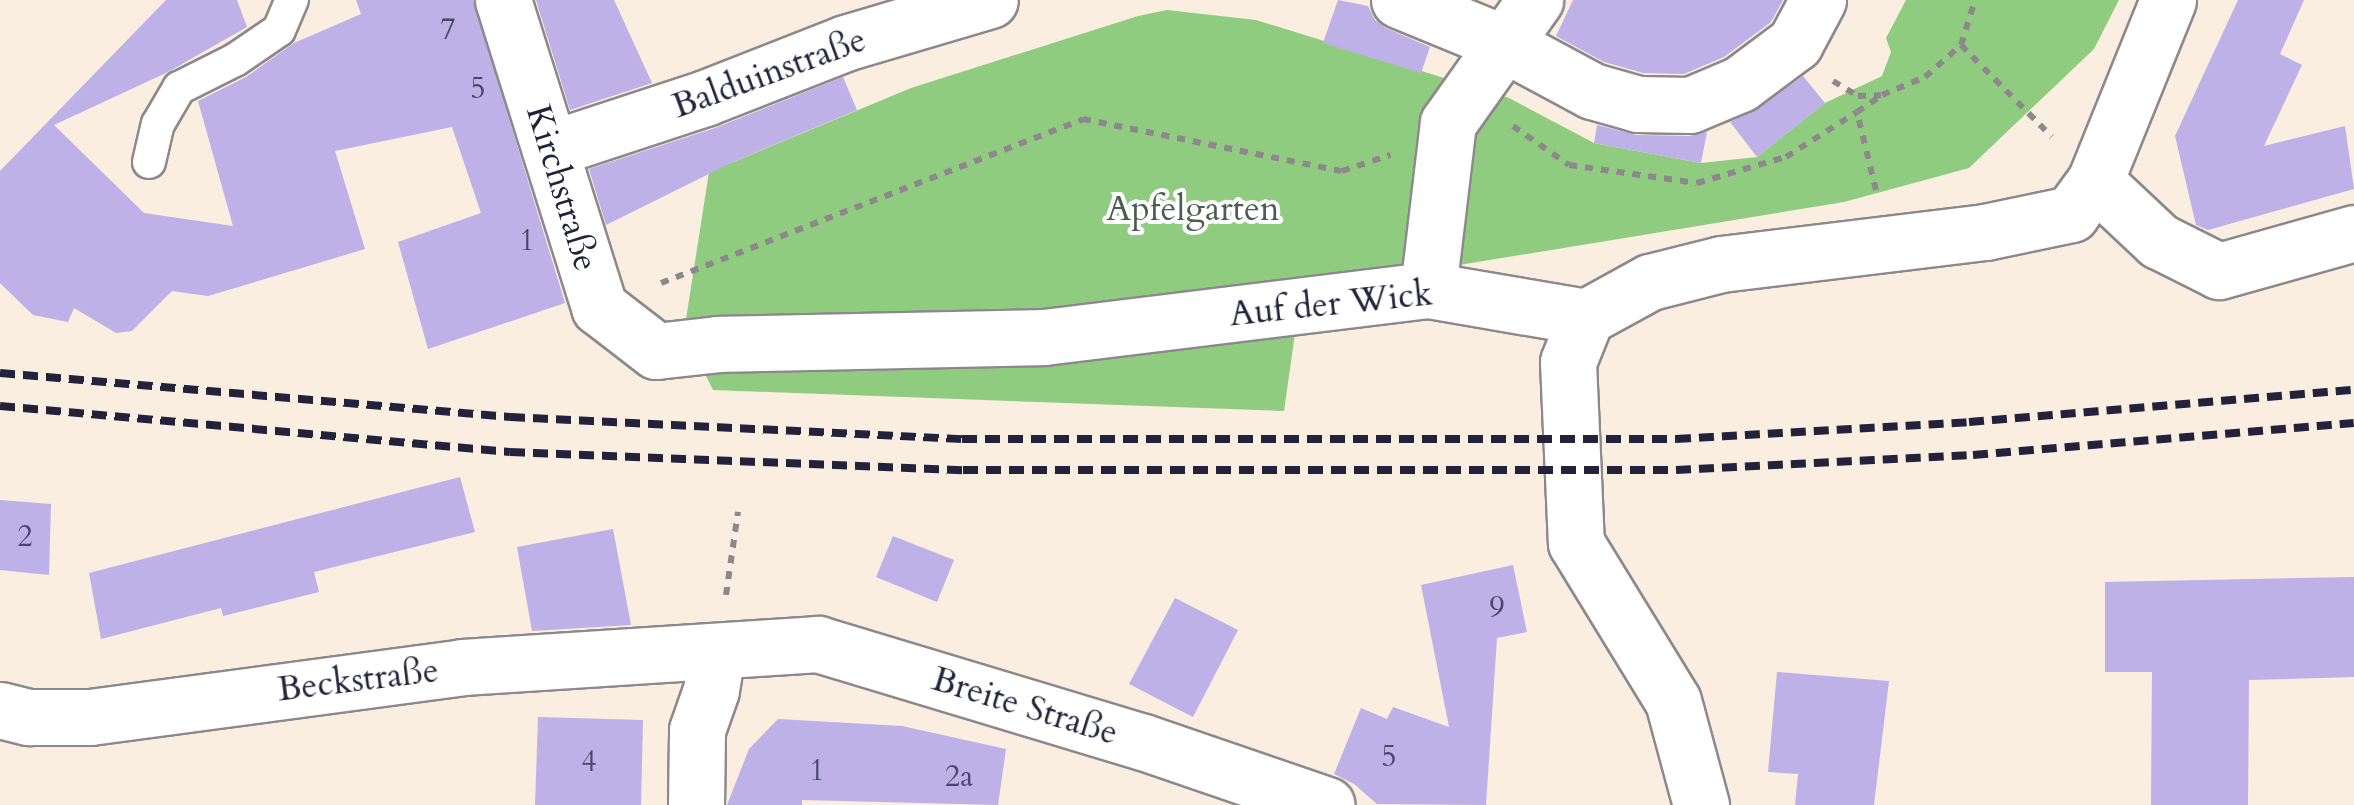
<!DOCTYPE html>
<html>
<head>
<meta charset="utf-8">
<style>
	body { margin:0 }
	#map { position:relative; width:2354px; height:805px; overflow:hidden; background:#f9eedf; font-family:Cardo,serif }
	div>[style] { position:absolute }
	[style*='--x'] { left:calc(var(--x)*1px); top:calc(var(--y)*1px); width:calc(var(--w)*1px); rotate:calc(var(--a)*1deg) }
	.green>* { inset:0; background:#90cc80 }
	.building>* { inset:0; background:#bdb1e7 }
	.path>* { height:6px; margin-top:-3px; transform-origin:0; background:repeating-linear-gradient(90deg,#8e888d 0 8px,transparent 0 16px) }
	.roads { filter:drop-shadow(2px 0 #8e888d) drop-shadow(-2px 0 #8e888d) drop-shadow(0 2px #8e888d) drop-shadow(0 -2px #8e888d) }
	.service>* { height:32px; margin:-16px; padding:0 16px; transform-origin:16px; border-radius:16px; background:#fff }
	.minor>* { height:55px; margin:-27.5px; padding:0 27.5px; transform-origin:27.5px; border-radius:27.5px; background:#fff }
	.tertiary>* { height:55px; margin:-27.5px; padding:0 27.5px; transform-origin:27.5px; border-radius:27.5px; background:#fff }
	.rail>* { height:8px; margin-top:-4px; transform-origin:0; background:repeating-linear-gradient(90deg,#22223b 0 15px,transparent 0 23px) }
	span { translate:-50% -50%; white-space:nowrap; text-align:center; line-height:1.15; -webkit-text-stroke:8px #fff; paint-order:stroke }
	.number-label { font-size:30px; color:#494666 }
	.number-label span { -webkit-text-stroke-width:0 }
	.street-label { font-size:35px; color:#22223b }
	.park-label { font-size:35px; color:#485e53 }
</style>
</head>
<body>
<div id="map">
	<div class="green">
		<div style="clip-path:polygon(1906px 0,2119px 0,2094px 49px,1969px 168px,1844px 202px,1301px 291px,1284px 411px,713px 390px,684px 332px,709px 172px,911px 88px,1138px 16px,1167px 10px,1256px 20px,1509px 98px,1594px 143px,1701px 163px,1757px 157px,1825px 103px,1882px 76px,1891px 52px,1886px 38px)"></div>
	</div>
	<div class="building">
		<div style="clip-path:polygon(166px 0,237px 0,247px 27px,168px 72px,54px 125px,144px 213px,233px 226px,198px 101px,246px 77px,294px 43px,361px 14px,356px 0,473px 0,565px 303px,428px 349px,398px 242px,481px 213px,452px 127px,335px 151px,365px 249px,208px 296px,172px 291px,132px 331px,116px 333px,74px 308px,68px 322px,33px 315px,0 283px,0 171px)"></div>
		<div style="clip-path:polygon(536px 0,614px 0,652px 83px,570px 110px)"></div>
		<div style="clip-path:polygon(1338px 0,1368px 6px,1375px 20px,1386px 28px,1430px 47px,1421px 73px,1323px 43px)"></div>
		<div style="clip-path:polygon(1573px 0,1783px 0,1771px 22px,1724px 57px,1684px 74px,1643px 73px,1604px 62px,1556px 36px)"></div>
		<div style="clip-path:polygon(2238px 0,2304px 0,2280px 54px,2302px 65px,2264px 146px,2345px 126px,2354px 189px,2208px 230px,2196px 225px,2175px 136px)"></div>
		<div style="clip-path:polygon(1803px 76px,1825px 103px,1757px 157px,1730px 122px,1758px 109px)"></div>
		<div style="clip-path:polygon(843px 77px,857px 110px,733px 162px,606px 225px,589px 169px,715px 128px)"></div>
		<div style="clip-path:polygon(1597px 125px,1637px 135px,1689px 136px,1707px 132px,1701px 163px,1594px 143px)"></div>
		<div style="clip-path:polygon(460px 477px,475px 532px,314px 572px,319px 592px,223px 616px,221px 608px,101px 639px,89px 573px)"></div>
		<div style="clip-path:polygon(0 500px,51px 504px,49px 575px,0 570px)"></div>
		<div style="clip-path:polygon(613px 529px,631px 625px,532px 631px,517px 547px)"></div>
		<div style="clip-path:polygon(893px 536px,954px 560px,937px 602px,876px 577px)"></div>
		<div style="clip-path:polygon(1513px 565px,1527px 632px,1497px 638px,1486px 805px,1377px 804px,1354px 784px,1334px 774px,1361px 708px,1387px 719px,1393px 707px,1449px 727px,1421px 585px)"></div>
		<div style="clip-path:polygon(2354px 577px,2354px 677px,2249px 680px,2248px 805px,2151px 805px,2152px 672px,2105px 672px,2105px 582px)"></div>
		<div style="clip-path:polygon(1175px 598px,1238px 630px,1193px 717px,1129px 684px)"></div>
		<div style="clip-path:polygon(1777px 672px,1889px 681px,1874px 805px,1795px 805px,1798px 774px,1768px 772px)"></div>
		<div style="clip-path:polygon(538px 717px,643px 720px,641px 805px,535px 805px)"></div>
		<div style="clip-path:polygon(778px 719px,902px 726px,1006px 749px,998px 805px,802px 800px,802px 805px,727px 805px,749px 749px)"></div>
	</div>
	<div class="path">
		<div style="--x:1961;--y:45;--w:129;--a:45.3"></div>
		<div style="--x:1833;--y:81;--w:29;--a:31"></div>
		<div style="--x:1858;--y:96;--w:23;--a:-2"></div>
		<div style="--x:1513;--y:126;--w:68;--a:34.9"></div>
		<div style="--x:1569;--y:165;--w:129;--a:8"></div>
		<div style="--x:1697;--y:183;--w:93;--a:-16.3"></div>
		<div style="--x:1786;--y:157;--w:84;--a:-32.4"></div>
		<div style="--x:1876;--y:190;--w:80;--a:-103.7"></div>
		<div style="--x:1857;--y:112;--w:30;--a:-34"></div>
		<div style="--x:1882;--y:95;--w:47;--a:-22.7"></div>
		<div style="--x:1925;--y:77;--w:48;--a:-41.6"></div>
		<div style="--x:1961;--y:45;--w:47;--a:-72.7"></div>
		<div style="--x:661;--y:283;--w:453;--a:-21.2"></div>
		<div style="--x:1083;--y:119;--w:264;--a:11.4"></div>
		<div style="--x:1342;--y:171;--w:51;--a:-18.4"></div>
		<div style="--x:726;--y:595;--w:84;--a:-81.8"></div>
	</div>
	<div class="roads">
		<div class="service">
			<div style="--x:149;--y:162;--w:39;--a:-77"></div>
			<div style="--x:158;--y:124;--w:42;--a:-59.7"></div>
			<div style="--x:179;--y:88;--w:63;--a:-26.6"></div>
			<div style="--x:235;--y:60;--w:53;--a:-34.3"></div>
			<div style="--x:279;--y:30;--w:33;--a:-67"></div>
		</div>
		<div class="minor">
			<div style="--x:503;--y:0;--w:322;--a:72.6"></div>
			<div style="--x:599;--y:307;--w:72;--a:37.7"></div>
			<div style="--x:656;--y:351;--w:62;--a:-6.4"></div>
			<div style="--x:718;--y:344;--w:326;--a:-1.2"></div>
			<div style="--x:1044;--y:337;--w:387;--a:-7"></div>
			<div style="--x:1428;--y:290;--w:160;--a:9.7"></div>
			<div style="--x:1586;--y:317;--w:73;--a:-28.7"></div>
			<div style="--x:1650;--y:282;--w:73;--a:-14.2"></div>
			<div style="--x:1721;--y:264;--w:266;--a:-6.9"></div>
			<div style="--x:1985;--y:232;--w:88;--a:-11.8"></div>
			<div style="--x:2071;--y:214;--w:41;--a:-54"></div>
			<div style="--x:2095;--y:181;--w:195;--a:-68"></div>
			<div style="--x:1399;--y:0;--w:110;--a:22.4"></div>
			<div style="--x:1501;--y:42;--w:103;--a:28.3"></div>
			<div style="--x:1592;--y:91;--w:48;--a:15.8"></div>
			<div style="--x:1638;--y:104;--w:52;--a:1.1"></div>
			<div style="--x:1690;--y:105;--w:54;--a:-22.8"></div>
			<div style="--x:1740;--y:84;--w:69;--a:-36.7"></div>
			<div style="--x:1795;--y:43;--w:49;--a:-61.9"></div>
			<div style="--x:550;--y:149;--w:163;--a:-18.2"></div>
			<div style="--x:705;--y:98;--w:150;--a:-21.4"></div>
			<div style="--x:845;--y:43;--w:151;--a:-16.5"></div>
			<div style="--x:2095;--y:181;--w:88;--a:43.2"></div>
			<div style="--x:2159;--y:241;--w:67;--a:26.6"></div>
			<div style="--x:2219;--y:271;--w:140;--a:-15.7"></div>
			<div style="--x:1428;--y:290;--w:168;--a:-83.2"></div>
			<div style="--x:1448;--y:123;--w:151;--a:-54.7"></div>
			<div style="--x:1586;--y:317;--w:48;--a:111.8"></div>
			<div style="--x:1568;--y:362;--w:181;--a:87.5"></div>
			<div style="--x:1576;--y:543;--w:185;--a:58.5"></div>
			<div style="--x:1673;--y:701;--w:108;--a:74.9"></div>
			<div style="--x:696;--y:805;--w:75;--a:-89.2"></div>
			<div style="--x:697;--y:730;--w:42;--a:-70.7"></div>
			<div style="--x:711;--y:690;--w:39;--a:-81"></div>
		</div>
		<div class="tertiary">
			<div style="--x:0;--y:710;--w:30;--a:14"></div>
			<div style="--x:29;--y:717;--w:61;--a:0"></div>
			<div style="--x:90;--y:717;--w:376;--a:-7.6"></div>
			<div style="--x:463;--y:667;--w:356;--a:-3.7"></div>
			<div style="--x:818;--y:644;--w:339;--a:16.8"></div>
			<div style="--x:1143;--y:742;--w:194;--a:18.9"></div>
		</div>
	</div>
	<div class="rail">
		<div style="--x:0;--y:373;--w:512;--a:4.93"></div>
		<div style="--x:510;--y:417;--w:453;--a:2.8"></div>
		<div style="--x:962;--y:439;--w:714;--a:0"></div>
		<div style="--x:1676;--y:439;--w:293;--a:-3.3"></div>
		<div style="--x:1969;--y:422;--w:386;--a:-4.8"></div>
		<div style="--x:0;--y:406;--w:512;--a:5.15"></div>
		<div style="--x:510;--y:452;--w:453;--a:2.3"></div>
		<div style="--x:963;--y:470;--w:713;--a:0"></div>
		<div style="--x:1676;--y:470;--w:297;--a:-2.9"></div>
		<div style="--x:1973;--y:455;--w:382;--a:-4.8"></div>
	</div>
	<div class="number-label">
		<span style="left:448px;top:30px">7</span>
		<span style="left:478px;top:89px">5</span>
		<span style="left:527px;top:241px">1</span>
		<span style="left:25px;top:537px">2</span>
		<span style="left:1497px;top:608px">9</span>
		<span style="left:1389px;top:757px">5</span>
		<span style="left:589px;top:762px">4</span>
		<span style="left:817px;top:771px">1</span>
		<span style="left:959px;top:777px">2a</span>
	</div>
	<div class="street-label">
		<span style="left:769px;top:73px;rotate:-20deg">Balduinstraße</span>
		<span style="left:562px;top:188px;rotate:73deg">Kirchstraße</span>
		<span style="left:1331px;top:304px;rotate:-6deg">Auf der Wick</span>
		<span style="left:358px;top:680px;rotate:-7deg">Beckstraße</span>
		<span style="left:1025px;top:706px;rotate:17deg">Breite Straße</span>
	</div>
	<div class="park-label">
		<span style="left:1193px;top:209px">Apfelgarten</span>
	</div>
</div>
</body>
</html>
